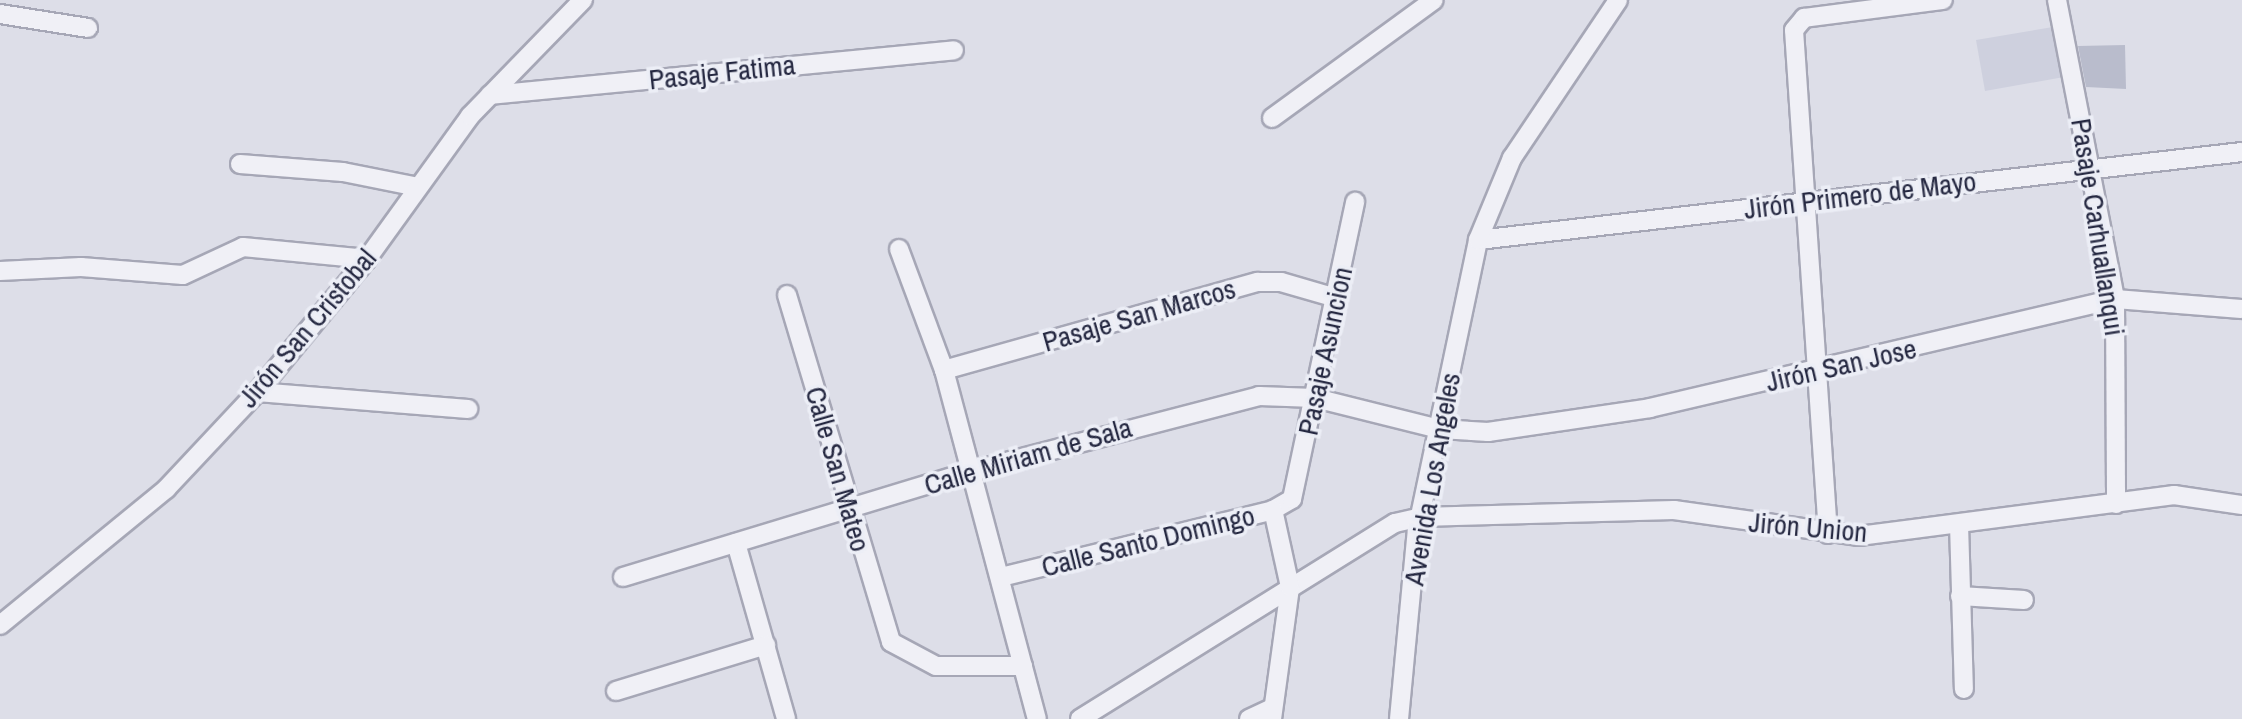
<!DOCTYPE html>
<html>
<head>
<meta charset="utf-8">
<style>
	body { margin:0 }
	#map { position:relative; width:2242px; height:719px; overflow:hidden; background:#dddee8; font-family:"Archivo Narrow",sans-serif }
	div>[style] { position:absolute }
	[style*='--x'] { left:calc(var(--x)*1px); top:calc(var(--y)*1px); width:calc(var(--w)*1px); rotate:calc(var(--a)*1deg) }
	.built>* { inset:0; background:#ced0de }
	.building>* { inset:0; background:#b9bccc }
	.roads { filter:drop-shadow(2px 0 #a6a7b6) drop-shadow(-2px 0 #a6a7b6) drop-shadow(0 2px #a6a7b6) drop-shadow(0 -2px #a6a7b6) }
	.minor>* { height:18px; margin:-9px; padding:0 9px; transform-origin:9px; border-radius:9px; background:#f0f0f6 }
	span { translate:-50% -50%; white-space:nowrap; text-align:center; line-height:1.15; -webkit-text-stroke:7px #eceef6; paint-order:stroke }
	.street-label { font-size:28px; color:#252841 }
</style>
</head>
<body>
<div id="map">
	<div class="built">
		<div style="clip-path:polygon(2053px 27px,2064px 77px,1985px 91px,1976px 40px)"></div>
	</div>
	<div class="building">
		<div style="clip-path:polygon(2125px 45px,2126px 89px,2086px 87px,2078px 46px)"></div>
	</div>
	<div class="roads">
		<div class="minor">
			<div style="--x:2057;--y:0;--w:305;--a:79"></div>
			<div style="--x:2115;--y:299;--w:205;--a:89.7"></div>
			<div style="--x:0;--y:14;--w:89;--a:9"></div>
			<div style="--x:490;--y:95;--w:466;--a:-5.5"></div>
			<div style="--x:1272;--y:118;--w:200;--a:-36.1"></div>
			<div style="--x:240;--y:164;--w:103;--a:4.4"></div>
			<div style="--x:343;--y:172;--w:76;--a:11.3"></div>
			<div style="--x:1478;--y:240;--w:769;--a:-6.57"></div>
			<div style="--x:899;--y:249;--w:129;--a:69.6"></div>
			<div style="--x:944;--y:370;--w:361;--a:75.1"></div>
			<div style="--x:0;--y:271;--w:81;--a:-2.8"></div>
			<div style="--x:81;--y:267;--w:102;--a:4.5"></div>
			<div style="--x:183;--y:275;--w:66;--a:-25"></div>
			<div style="--x:243;--y:247;--w:125;--a:5.5"></div>
			<div style="--x:787;--y:295;--w:362;--a:73.3"></div>
			<div style="--x:891;--y:642;--w:51;--a:28.1"></div>
			<div style="--x:936;--y:666;--w:87;--a:0"></div>
			<div style="--x:944;--y:370;--w:326;--a:-15.7"></div>
			<div style="--x:1258;--y:282;--w:23;--a:0"></div>
			<div style="--x:1281;--y:282;--w:57;--a:16.2"></div>
			<div style="--x:257;--y:392;--w:212;--a:4.6"></div>
			<div style="--x:1959;--y:524;--w:165;--a:88.3"></div>
			<div style="--x:1828;--y:534;--w:505;--a:-93.86"></div>
			<div style="--x:1794;--y:30;--w:16;--a:-50"></div>
			<div style="--x:1804;--y:18;--w:140;--a:-7.4"></div>
			<div style="--x:736;--y:543;--w:183;--a:74.1"></div>
			<div style="--x:623;--y:577;--w:361;--a:-16.9"></div>
			<div style="--x:968;--y:472;--w:301;--a:-14.6"></div>
			<div style="--x:1259;--y:396;--w:56;--a:2"></div>
			<div style="--x:1315;--y:398;--w:128;--a:14"></div>
			<div style="--x:1439;--y:429;--w:49;--a:3.5"></div>
			<div style="--x:1488;--y:432;--w:164;--a:-8.4"></div>
			<div style="--x:1650;--y:408;--w:478;--a:-13.2"></div>
			<div style="--x:2115;--y:299;--w:127;--a:4.5"></div>
			<div style="--x:1001;--y:577;--w:280;--a:-13.8"></div>
			<div style="--x:1273;--y:510;--w:22;--a:-30"></div>
			<div style="--x:1292;--y:499;--w:304;--a:-78"></div>
			<div style="--x:1960;--y:596;--w:64;--a:3.6"></div>
			<div style="--x:0;--y:625;--w:215;--a:-39.3"></div>
			<div style="--x:166;--y:489;--w:133;--a:-46.8"></div>
			<div style="--x:257;--y:392;--w:173;--a:-50.4"></div>
			<div style="--x:367;--y:259;--w:176;--a:-54.2"></div>
			<div style="--x:470;--y:116;--w:162;--a:-45.8"></div>
			<div style="--x:616;--y:691;--w:157;--a:-17"></div>
			<div style="--x:1080;--y:719;--w:371;--a:-31.9"></div>
			<div style="--x:1395;--y:523;--w:26;--a:-13"></div>
			<div style="--x:1420;--y:517;--w:254;--a:-1.6"></div>
			<div style="--x:1674;--y:510;--w:187;--a:8"></div>
			<div style="--x:1859;--y:536;--w:318;--a:-7.4"></div>
			<div style="--x:2174;--y:495;--w:69;--a:8.4"></div>
			<div style="--x:1249;--y:719;--w:26;--a:-25"></div>
			<div style="--x:1272;--y:719;--w:133;--a:-82.2"></div>
			<div style="--x:1290;--y:587;--w:79;--a:-102.4"></div>
			<div style="--x:1399;--y:719;--w:190;--a:-84.6"></div>
			<div style="--x:1417;--y:530;--w:296;--a:-78.1"></div>
			<div style="--x:1478;--y:240;--w:89;--a:-67.5"></div>
			<div style="--x:1512;--y:158;--w:190;--a:-56.1"></div>
		</div>
	</div>
	<div class="street-label">
		<span style="left:722px;top:72px;rotate:-6deg">Pasaje Fatima</span>
		<span style="left:1860px;top:195px;rotate:-7deg">Jirón Primero de Mayo</span>
		<span style="left:2098px;top:227px;rotate:81deg">Pasaje Carhuallanqui</span>
		<span style="left:1139px;top:315px;rotate:-16deg">Pasaje San Marcos</span>
		<span style="left:307px;top:328px;rotate:-50deg">Jirón San Cristobal</span>
		<span style="left:1325px;top:351px;rotate:-78deg">Pasaje Asuncion</span>
		<span style="left:1841px;top:365px;rotate:-13deg">Jirón San Jose</span>
		<span style="left:1028px;top:456px;rotate:-16deg">Calle Miriam de Sala</span>
		<span style="left:838px;top:469px;rotate:74deg">Calle San Mateo</span>
		<span style="left:1432px;top:479px;rotate:-80deg">Avenida Los Angeles</span>
		<span style="left:1808px;top:527px;rotate:5deg">Jirón Union</span>
		<span style="left:1148px;top:541px;rotate:-14deg">Calle Santo Domingo</span>
	</div>
</div>
</body>
</html>
